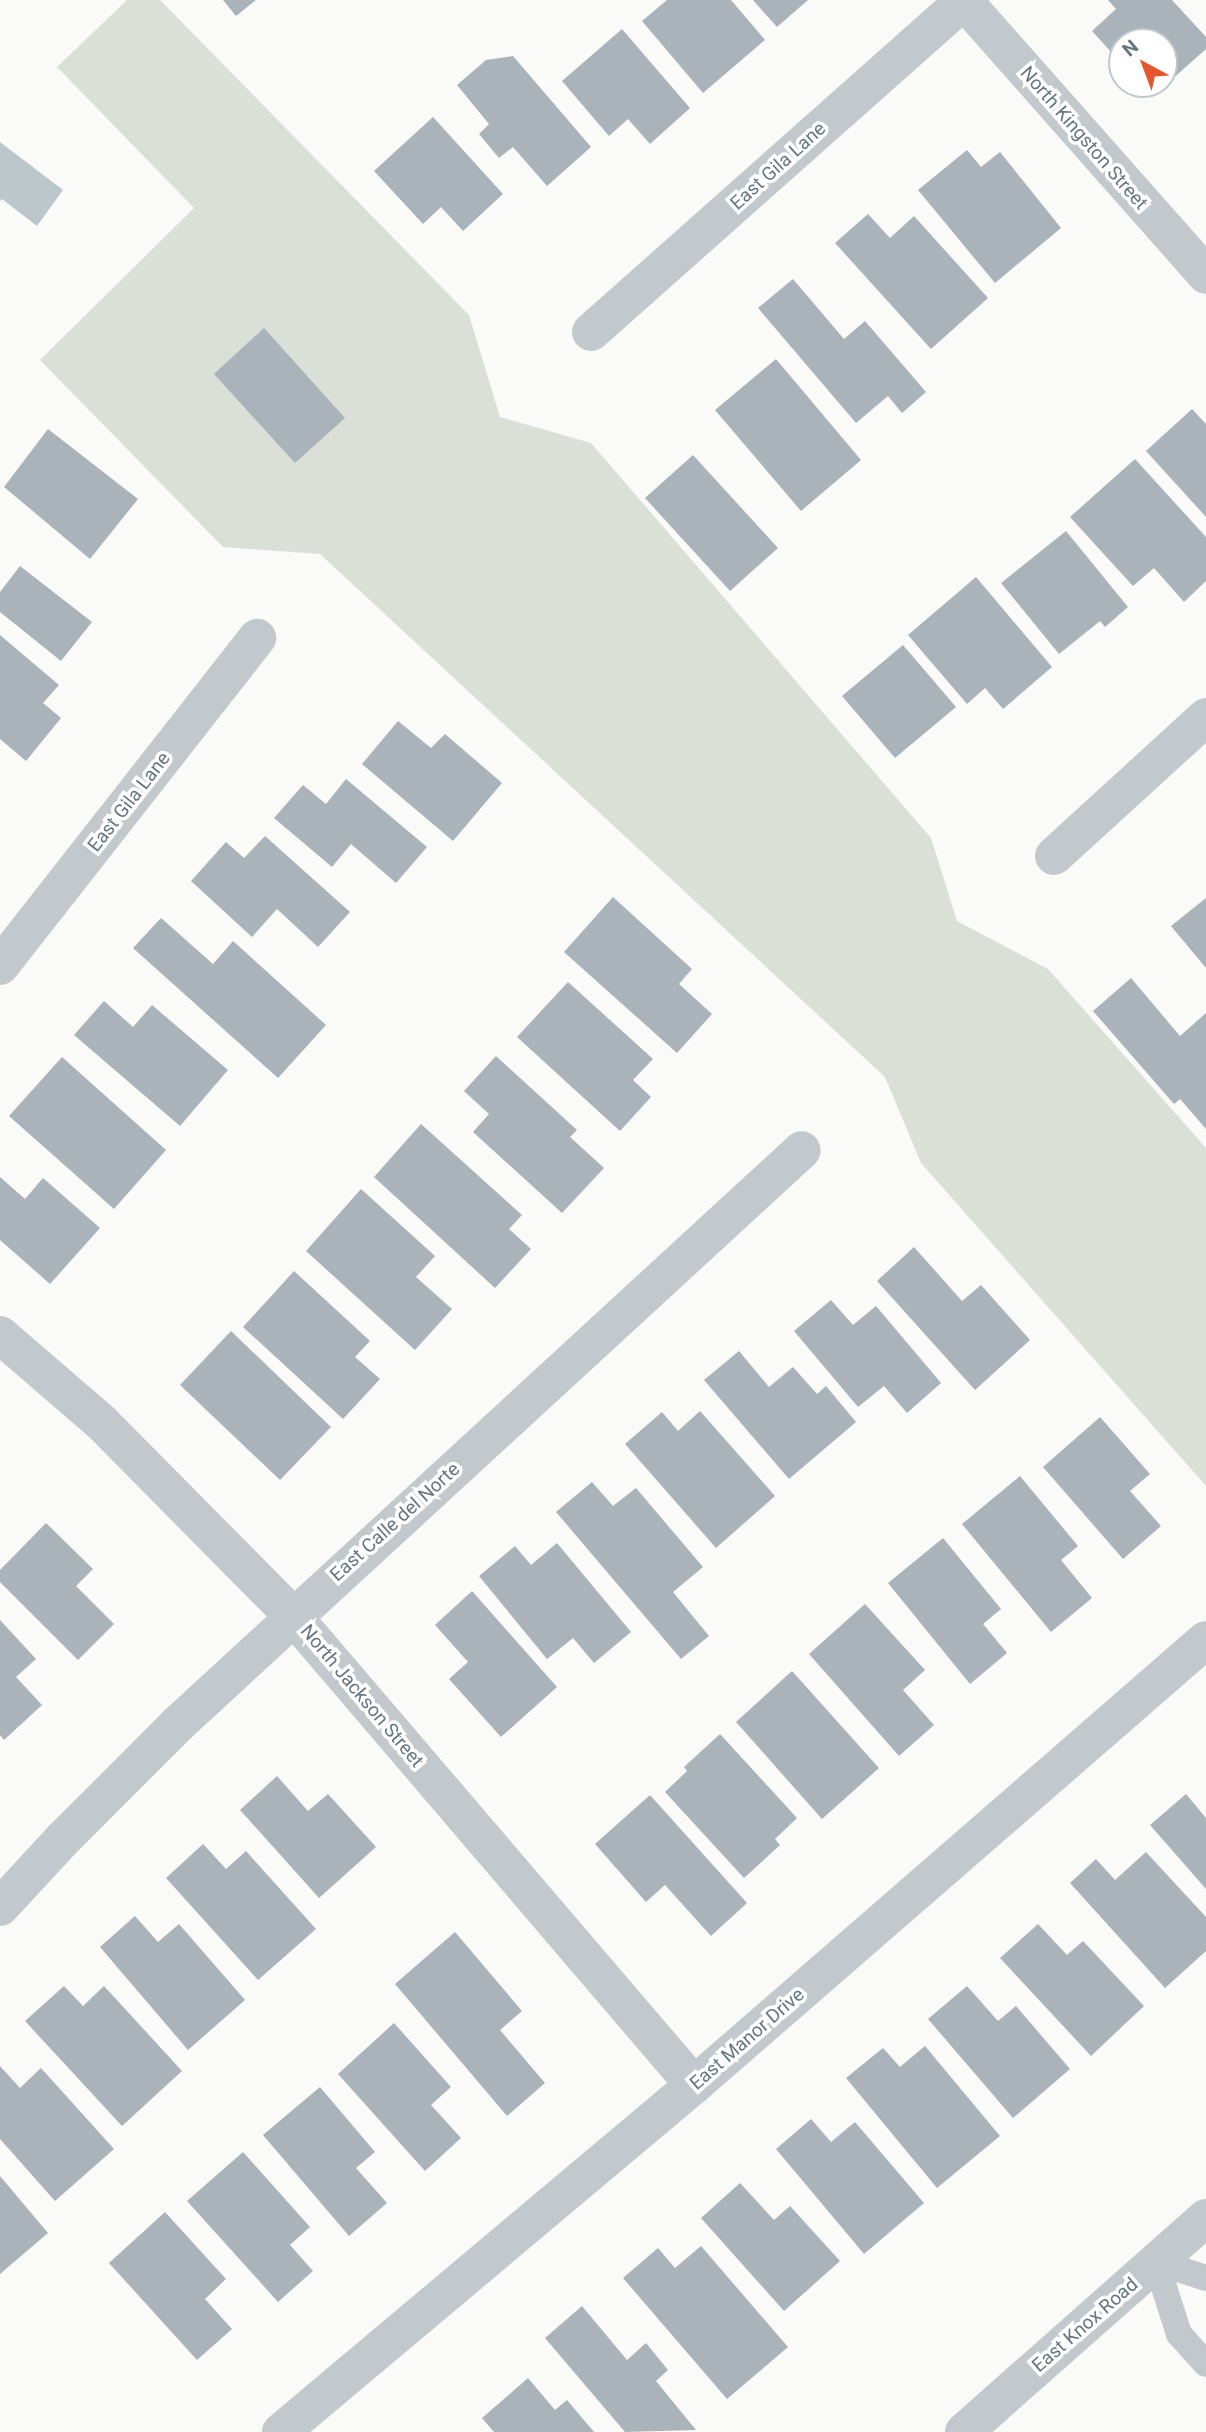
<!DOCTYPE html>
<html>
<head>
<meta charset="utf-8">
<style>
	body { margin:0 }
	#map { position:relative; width:1206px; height:2432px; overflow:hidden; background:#fafaf8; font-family:Roboto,sans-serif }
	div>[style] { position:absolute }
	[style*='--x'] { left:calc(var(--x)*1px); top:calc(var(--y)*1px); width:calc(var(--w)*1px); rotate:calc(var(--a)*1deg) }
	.green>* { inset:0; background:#dadfd7 }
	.water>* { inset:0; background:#bbc7cb }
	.building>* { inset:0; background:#aab3b9 }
	.service>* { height:26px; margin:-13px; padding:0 13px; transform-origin:13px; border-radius:13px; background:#c3c8cc }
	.minor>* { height:38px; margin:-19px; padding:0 19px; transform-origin:19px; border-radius:19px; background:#c3c8cc }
	.tertiary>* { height:38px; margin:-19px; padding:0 19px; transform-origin:19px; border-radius:19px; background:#c3c8cc }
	span { translate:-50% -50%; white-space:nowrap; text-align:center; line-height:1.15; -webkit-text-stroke:7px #fff; paint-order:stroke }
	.street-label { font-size:19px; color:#657683 }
	.north { position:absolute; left:1108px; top:28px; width:70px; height:70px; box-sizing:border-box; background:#fff; border:2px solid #c1c8cd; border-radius:50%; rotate:319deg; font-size:19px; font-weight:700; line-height:28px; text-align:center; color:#657683 }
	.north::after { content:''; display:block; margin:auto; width:24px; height:32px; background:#e4572e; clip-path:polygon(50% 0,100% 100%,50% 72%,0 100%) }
</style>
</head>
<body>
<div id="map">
	<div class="green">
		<div style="clip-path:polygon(127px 0,160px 0,469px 315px,500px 417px,591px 443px,931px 838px,957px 921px,1048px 969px,1206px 1148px,1206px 1486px,921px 1163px,885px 1077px,320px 554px,223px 547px,40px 360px,194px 208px,57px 67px)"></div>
	</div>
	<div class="water">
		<div style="clip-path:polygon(0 142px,63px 190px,37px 226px,2px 199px,0 201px)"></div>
	</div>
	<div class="building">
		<div style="clip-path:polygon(223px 0,256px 0,236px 16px)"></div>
		<div style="clip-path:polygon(667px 0,731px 0,765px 40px,703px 93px,642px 21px)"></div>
		<div style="clip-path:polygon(753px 0,808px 0,777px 27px)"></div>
		<div style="clip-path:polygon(1108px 0,1172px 0,1206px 37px,1206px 49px,1152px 97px,1140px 84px,1164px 84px,1164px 42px,1122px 42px,1122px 64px,1092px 31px,1116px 9px)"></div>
		<div style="clip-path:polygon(622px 29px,690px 108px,650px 144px,628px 119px,609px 136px,562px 81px)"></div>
		<div style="clip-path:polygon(513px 56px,591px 147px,547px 186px,513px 147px,499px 158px,479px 134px,489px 124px,457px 85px,486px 60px)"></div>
		<div style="clip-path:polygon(433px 117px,503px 194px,463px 231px,441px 207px,423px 224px,374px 171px)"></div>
		<div style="clip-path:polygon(967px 150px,981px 167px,1000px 152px,1061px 228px,995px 283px,918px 190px)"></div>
		<div style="clip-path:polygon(868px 214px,890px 238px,914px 216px,988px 298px,931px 349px,835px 243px)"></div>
		<div style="clip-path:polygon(793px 279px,844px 339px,865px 321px,926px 392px,902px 413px,888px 396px,856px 423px,758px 308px)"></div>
		<div style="clip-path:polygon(264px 328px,345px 418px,295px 463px,214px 374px)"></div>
		<div style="clip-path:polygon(776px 359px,861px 460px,801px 511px,715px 410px)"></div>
		<div style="clip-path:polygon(1192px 409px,1206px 424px,1206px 517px,1146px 451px)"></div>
		<div style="clip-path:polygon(48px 429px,138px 499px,90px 559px,4px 487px)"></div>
		<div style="clip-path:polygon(693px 455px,778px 548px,730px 591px,645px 498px)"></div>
		<div style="clip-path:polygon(1135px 459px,1206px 537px,1206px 581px,1184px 602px,1154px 568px,1133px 586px,1070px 517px)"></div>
		<div style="clip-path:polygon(1066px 531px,1128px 607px,1105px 627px,1100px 621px,1059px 654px,1001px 583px)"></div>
		<div style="clip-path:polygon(20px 566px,92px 622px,61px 661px,0 612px,0 592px)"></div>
		<div style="clip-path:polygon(976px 577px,1052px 667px,1003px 709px,985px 688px,967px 704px,908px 635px)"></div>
		<div style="clip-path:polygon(0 635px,59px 685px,43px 703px,61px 718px,26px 761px,0 739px)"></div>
		<div style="clip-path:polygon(903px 645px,956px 707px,895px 758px,842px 696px)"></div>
		<div style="clip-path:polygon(398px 721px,431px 748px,445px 734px,502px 783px,453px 841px,362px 764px)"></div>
		<div style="clip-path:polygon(346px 779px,427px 847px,396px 883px,351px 844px,332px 867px,274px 818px,303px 785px,326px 804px)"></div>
		<div style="clip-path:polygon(265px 836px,350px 912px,318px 947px,277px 909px,252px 937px,191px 881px,226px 842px,244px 858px)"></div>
		<div style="clip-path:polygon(613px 897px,692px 969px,679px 984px,712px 1014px,677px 1053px,564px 952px)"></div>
		<div style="clip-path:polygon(1206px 898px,1206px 968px,1171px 926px)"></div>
		<div style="clip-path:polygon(161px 918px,213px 964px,233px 941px,326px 1025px,278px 1078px,133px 948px)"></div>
		<div style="clip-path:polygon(1131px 978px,1180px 1036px,1206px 1013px,1206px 1129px,1180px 1099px,1174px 1104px,1093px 1011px)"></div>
		<div style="clip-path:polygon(568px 982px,653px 1059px,633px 1080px,651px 1097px,620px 1131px,517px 1037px)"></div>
		<div style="clip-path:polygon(104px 1001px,133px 1027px,152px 1005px,228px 1070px,180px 1126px,74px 1035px)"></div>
		<div style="clip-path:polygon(496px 1056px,577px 1130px,570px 1137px,604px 1168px,562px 1213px,473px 1132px,489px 1114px,464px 1091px)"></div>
		<div style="clip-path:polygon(62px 1057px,166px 1150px,114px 1209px,9px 1116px)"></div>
		<div style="clip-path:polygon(421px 1124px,522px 1215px,509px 1229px,531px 1249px,495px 1288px,374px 1177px)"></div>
		<div style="clip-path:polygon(0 1177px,25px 1199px,43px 1178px,100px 1228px,50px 1284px,0 1240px)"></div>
		<div style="clip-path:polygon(361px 1189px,435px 1256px,416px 1277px,452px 1309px,415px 1350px,306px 1251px)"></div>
		<div style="clip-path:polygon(914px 1247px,962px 1301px,981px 1285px,1030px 1340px,975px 1390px,877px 1281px)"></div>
		<div style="clip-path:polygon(294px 1271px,370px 1341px,355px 1357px,380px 1379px,343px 1419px,243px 1327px)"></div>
		<div style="clip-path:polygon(831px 1300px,853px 1325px,876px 1306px,941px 1383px,907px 1413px,884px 1386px,858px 1407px,794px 1331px)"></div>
		<div style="clip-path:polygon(231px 1331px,331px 1427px,280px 1480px,180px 1385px)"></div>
		<div style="clip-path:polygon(739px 1351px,769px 1387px,793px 1367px,817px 1394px,826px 1386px,856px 1422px,789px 1479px,704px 1380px)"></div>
		<div style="clip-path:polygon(700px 1411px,775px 1496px,716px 1548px,625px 1444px,662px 1412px,678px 1431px)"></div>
		<div style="clip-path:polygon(1100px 1417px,1150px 1474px,1130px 1491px,1161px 1526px,1123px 1559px,1043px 1467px)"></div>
		<div style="clip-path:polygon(1020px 1476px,1078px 1546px,1061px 1560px,1092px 1598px,1051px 1632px,962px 1524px)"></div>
		<div style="clip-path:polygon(592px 1482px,613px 1506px,636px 1488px,703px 1567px,673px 1592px,709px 1636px,681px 1659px,556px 1512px)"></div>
		<div style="clip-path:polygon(46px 1523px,93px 1569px,76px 1586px,114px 1624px,78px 1660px,0 1582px,0 1570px)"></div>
		<div style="clip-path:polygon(943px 1538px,1001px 1609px,983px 1624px,1007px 1653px,970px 1684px,888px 1583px)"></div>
		<div style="clip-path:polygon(557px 1543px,631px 1632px,594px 1663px,573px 1638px,547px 1659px,479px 1576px,515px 1546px,531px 1565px)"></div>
		<div style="clip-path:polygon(472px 1591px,557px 1687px,501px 1737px,449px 1679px,468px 1662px,435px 1625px)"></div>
		<div style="clip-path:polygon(865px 1604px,925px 1670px,903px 1690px,934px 1725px,899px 1756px,809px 1654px)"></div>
		<div style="clip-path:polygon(0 1620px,36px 1659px,16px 1677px,42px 1705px,4px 1740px,0 1735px)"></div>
		<div style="clip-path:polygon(792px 1671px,879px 1768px,822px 1819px,736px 1722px)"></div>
		<div style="clip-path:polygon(720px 1734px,797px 1818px,775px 1839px,780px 1845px,744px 1878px,665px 1792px,687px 1771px,684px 1767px)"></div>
		<div style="clip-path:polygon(277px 1776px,308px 1811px,328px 1794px,376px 1847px,319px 1898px,240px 1810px)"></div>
		<div style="clip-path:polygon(1186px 1794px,1206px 1818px,1206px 1889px,1150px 1825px)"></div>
		<div style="clip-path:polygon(650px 1795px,747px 1903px,711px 1936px,665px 1885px,646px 1902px,595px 1844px)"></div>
		<div style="clip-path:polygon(203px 1844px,226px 1869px,246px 1851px,316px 1929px,258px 1980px,166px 1878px)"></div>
		<div style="clip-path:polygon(1146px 1852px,1206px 1917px,1206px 1951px,1165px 1988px,1070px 1883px,1096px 1859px,1115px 1880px)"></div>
		<div style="clip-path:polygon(135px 1916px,158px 1942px,179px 1924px,245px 2000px,188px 2050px,100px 1947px)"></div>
		<div style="clip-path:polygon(1038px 1924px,1067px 1955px,1083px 1941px,1144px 2006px,1091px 2056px,1000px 1958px)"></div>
		<div style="clip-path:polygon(455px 1932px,522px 2011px,500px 2030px,545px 2083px,507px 2116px,395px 1984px)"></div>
		<div style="clip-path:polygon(64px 1986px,83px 2006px,104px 1986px,182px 2071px,122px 2126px,25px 2021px)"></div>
		<div style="clip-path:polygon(967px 1986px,998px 2021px,1016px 2006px,1070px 2069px,1013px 2118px,928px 2019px)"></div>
		<div style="clip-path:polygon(394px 2023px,451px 2087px,431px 2105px,461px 2138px,425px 2171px,338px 2074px)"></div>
		<div style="clip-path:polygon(925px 2046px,1000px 2136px,937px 2188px,846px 2078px,883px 2048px,900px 2067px)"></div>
		<div style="clip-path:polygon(0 2066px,20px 2088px,41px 2068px,114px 2149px,55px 2201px,0 2139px)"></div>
		<div style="clip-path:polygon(320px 2087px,375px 2152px,356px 2168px,387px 2203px,349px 2236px,263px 2135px)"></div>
		<div style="clip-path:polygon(811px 2119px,831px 2142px,855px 2122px,924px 2203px,864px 2254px,776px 2149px)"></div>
		<div style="clip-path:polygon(243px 2152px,310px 2227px,290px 2245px,313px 2271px,278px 2302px,187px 2201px)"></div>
		<div style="clip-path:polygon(0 2176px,48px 2233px,0 2274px)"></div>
		<div style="clip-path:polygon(740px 2183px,774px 2220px,790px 2206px,840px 2261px,784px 2311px,701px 2218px)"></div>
		<div style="clip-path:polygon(165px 2212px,226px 2279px,205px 2299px,232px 2329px,197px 2360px,109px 2263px)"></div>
		<div style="clip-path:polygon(701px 2246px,788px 2347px,727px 2399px,623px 2278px,658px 2248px,675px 2268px)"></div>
		<div style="clip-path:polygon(582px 2306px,627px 2360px,646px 2343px,668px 2370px,656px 2381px,696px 2430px,625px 2432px,545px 2338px)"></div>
		<div style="clip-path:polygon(528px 2378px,555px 2410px,567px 2400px,594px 2432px,494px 2432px,482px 2418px)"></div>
	</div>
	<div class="service">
		<div style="--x:1156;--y:2262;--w:76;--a:72.3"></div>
		<div style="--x:1179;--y:2334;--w:40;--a:48"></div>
		<div style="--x:1156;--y:2262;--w:52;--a:17.7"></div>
	</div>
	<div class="minor">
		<div style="--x:963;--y:0;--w:367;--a:48.5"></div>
		<div style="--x:591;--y:332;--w:500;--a:-41.6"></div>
		<div style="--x:1054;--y:856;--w:206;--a:-42.4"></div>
		<div style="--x:0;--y:966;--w:417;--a:-51.9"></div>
		<div style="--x:0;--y:1335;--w:135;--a:40.8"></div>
		<div style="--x:102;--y:1423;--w:272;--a:45.3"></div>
		<div style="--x:293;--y:1616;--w:617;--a:49.47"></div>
		<div style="--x:0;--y:1907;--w:94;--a:-47.2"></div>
		<div style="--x:64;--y:1838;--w:163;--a:-45"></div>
		<div style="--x:179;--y:1723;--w:846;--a:-42.61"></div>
		<div style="--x:281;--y:2432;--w:539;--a:-40.04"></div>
		<div style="--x:694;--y:2085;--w:678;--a:-41"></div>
	</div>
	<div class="tertiary">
		<div style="--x:964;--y:2432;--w:323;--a:-41.5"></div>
	</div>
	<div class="street-label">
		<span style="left:1084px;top:138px;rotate:49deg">North Kingston Street</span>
		<span style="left:778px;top:166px;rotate:-42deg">East Gila Lane</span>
		<span style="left:129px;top:802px;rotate:-52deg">East Gila Lane</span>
		<span style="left:395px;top:1522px;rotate:-42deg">East Calle del Norte</span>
		<span style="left:362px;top:1696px;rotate:50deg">North Jackson Street</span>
		<span style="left:747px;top:2039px;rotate:-41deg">East Manor Drive</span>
		<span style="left:1085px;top:2325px;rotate:-41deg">East Knox Road</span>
	</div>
	<div class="north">N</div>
</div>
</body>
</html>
